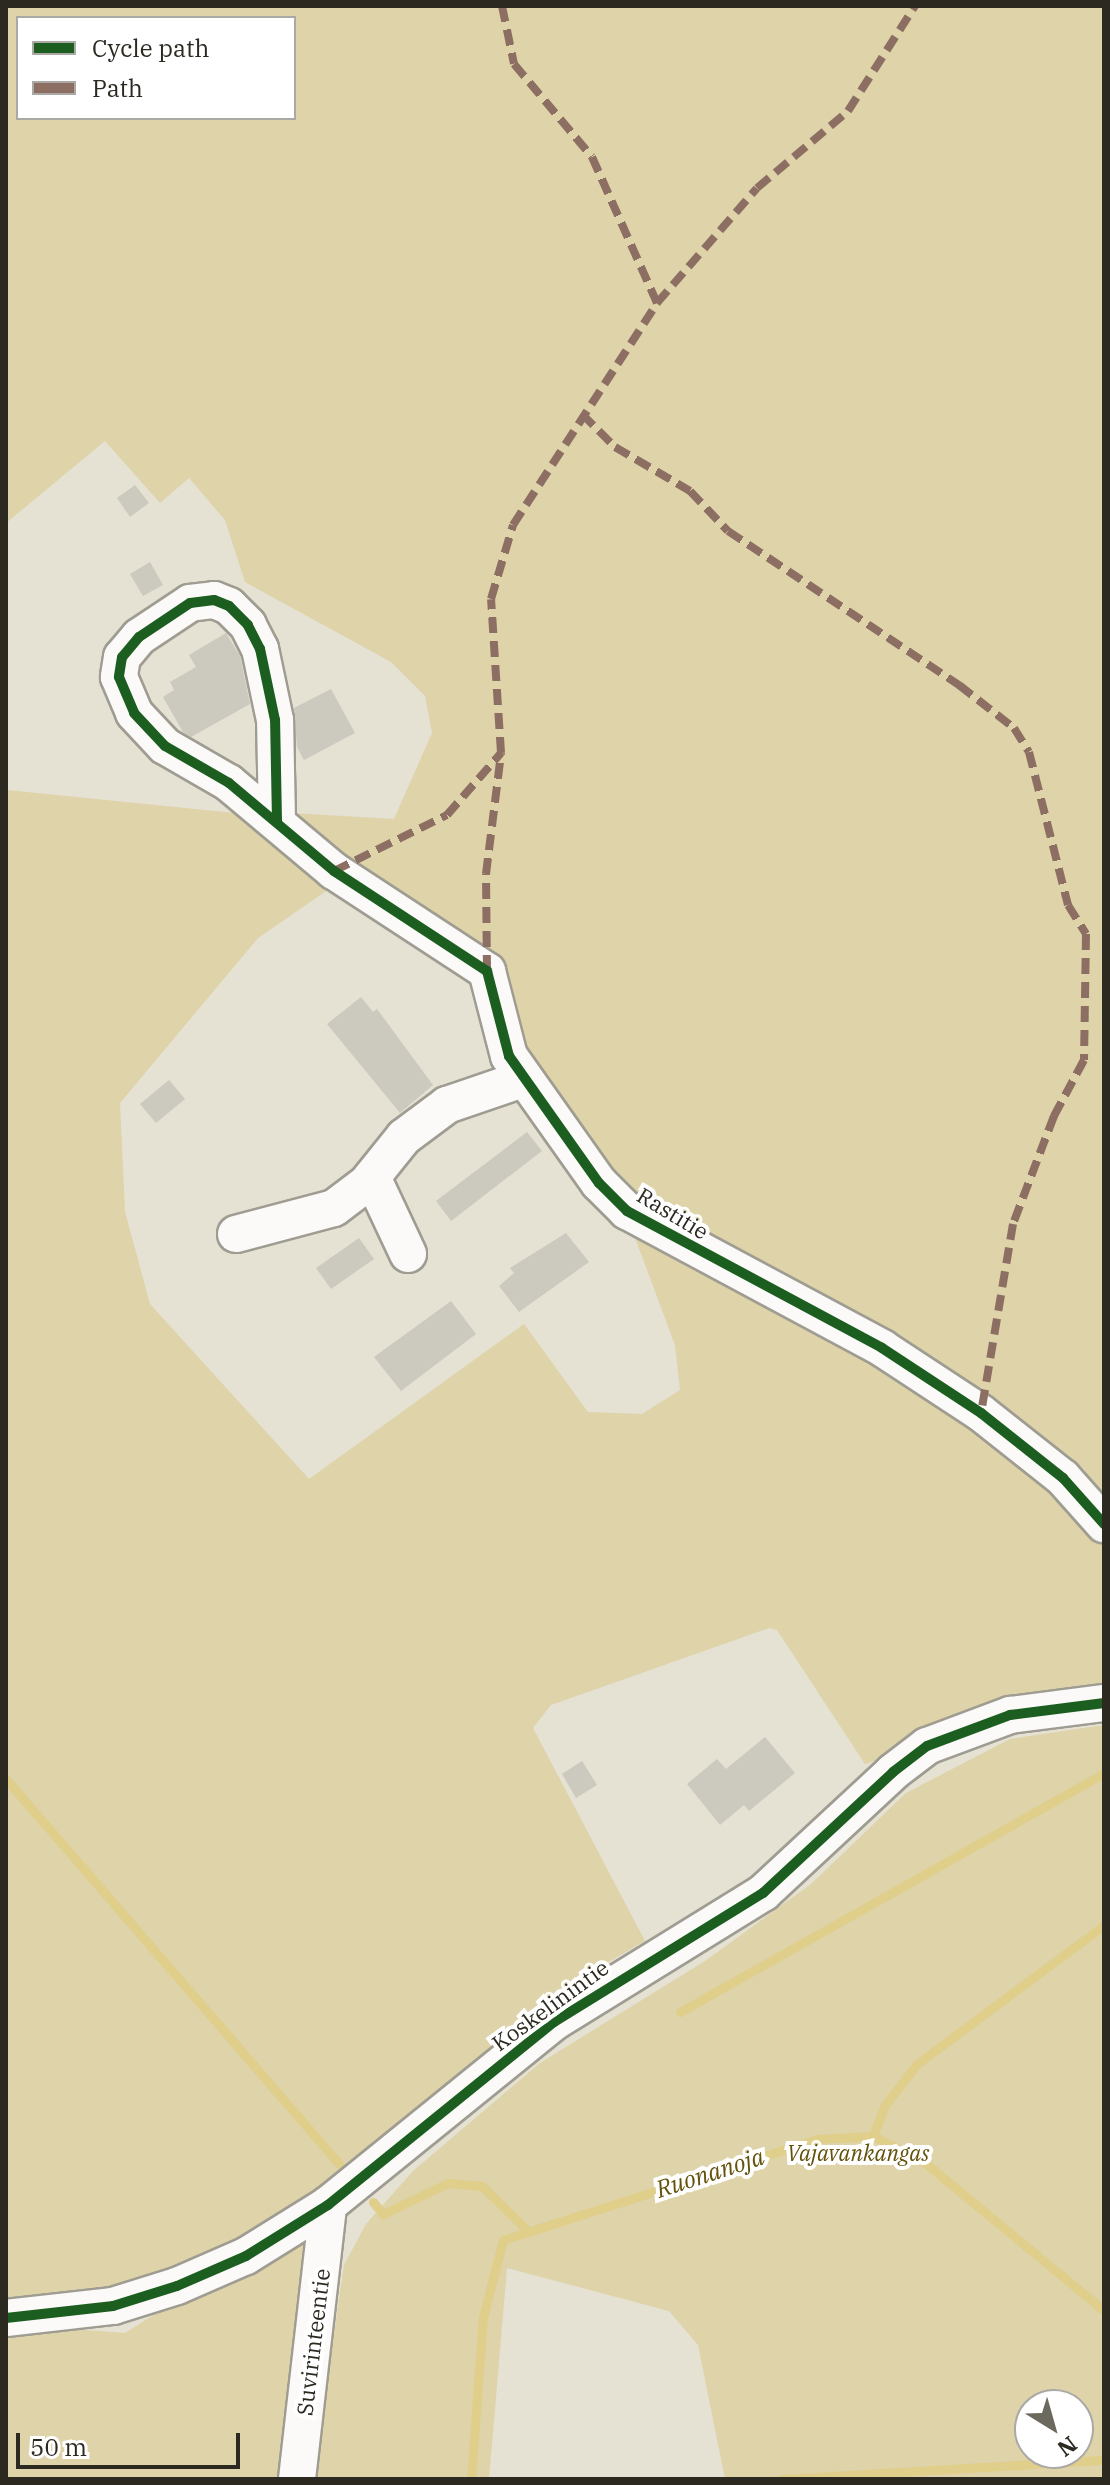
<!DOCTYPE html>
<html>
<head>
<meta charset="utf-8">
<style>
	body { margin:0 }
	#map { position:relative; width:1110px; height:2485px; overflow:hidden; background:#e5e1d3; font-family:"IBM Plex Serif",serif }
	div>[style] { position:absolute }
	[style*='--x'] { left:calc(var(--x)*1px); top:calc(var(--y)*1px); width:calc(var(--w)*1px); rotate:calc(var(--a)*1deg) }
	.green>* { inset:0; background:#ded3a9 }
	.stream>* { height:9px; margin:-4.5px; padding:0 4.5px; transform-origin:4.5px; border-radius:4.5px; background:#e0ce8b }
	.building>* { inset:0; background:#ccc9be }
	.roads { filter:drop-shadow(2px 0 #9f9c92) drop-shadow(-2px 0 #9f9c92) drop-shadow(0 2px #9f9c92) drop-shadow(0 -2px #9f9c92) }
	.minor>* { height:36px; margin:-18px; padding:0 18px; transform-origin:18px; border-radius:18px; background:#fbfaf8 }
	.quiet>* { height:8px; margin-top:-4px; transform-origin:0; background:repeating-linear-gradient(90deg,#8d6e63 0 16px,transparent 0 24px) }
	.cycleway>* { height:10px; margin:-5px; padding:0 5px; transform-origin:5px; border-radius:5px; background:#1b5e20 }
	span { translate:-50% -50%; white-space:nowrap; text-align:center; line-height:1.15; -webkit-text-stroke:8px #fff; paint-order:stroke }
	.street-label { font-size:22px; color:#2b2920 }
	.park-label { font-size:22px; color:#615109; font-style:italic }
	.water-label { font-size:24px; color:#62520a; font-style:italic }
	.frame { position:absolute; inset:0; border:8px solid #2b2920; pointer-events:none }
	.legend { position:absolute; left:16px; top:16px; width:280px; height:104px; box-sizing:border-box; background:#fff; border:2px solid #aaa9a6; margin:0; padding:10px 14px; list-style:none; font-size:24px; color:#2b2920 }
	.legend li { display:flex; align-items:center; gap:16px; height:40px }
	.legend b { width:40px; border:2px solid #aaa9a6 }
	.north { position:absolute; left:1014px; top:2389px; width:80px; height:80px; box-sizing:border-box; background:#fff; border:2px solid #aaa9a6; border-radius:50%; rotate:143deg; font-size:22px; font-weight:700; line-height:32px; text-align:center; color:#2b2920 }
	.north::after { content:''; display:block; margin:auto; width:28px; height:36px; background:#6c695f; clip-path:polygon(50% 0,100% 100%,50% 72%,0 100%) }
	.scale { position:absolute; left:16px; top:2433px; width:224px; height:36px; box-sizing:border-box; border:4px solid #2b2920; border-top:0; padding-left:10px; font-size:24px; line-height:28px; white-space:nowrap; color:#2b2920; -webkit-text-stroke:6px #fff; paint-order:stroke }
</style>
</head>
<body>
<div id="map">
	<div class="green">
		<div style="clip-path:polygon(evenodd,6px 6px,1104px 6px,1104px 1509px,703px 1244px,605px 1173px,525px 1061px,507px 987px,333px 856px,291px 813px,394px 819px,432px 733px,425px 696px,391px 662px,245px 582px,225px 520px,189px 478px,160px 503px,105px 441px,6px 523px,6px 6px,18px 18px,294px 18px,294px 118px,18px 118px,18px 18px)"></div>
		<div style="clip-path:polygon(6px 765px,7px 790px,244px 814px,332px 887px,258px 938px,120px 1103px,125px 1212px,150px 1304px,309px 1479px,524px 1324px,588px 1412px,642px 1414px,680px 1390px,675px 1345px,634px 1235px,854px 1345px,1009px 1450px,1072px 1505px,1104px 1546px,1104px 1690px,865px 1764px,777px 1630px,769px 1628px,551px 1705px,533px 1728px,645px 1941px,563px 1988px,404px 2125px,261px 2230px,150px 2284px,63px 2302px,6px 2298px)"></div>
		<div style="clip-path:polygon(evenodd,1104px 1725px,1104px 2479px,725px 2479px,698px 2345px,669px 2311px,507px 2268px,489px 2479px,313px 2479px,344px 2265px,366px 2224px,413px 2171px,540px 2063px,705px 1961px,811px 1884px,906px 1793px,1010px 1739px,1104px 1725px,1030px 2405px,1078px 2405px,1078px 2453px,1030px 2453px,1030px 2405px)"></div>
		<div style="clip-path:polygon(298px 2242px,313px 2250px,288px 2479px,6px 2479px,6px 2333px,73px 2329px,125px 2333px,174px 2302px)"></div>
	</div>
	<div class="stream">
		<div style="--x:6;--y:1779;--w:510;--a:49.13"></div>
		<div style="--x:680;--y:2012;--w:487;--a:-29.4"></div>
		<div style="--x:873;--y:2136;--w:33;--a:-69"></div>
		<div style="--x:885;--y:2105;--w:52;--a:-52"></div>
		<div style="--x:917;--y:2064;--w:233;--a:-36.6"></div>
		<div style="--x:373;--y:2202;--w:16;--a:50"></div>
		<div style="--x:383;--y:2214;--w:72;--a:-25.5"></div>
		<div style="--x:448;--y:2183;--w:34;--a:5"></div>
		<div style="--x:482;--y:2186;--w:64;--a:44.4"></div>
		<div style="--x:471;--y:2479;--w:162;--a:-85.8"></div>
		<div style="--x:483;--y:2317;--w:80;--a:-75.4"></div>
		<div style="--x:503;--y:2240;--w:330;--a:-17.8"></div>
		<div style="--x:817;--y:2139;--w:56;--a:-3.1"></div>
		<div style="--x:873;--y:2136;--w:56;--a:26.6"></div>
		<div style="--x:923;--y:2161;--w:235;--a:39.6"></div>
		<div style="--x:782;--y:2479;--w:323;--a:-3.4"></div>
	</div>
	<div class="building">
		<div style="clip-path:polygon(135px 485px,149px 503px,130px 517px,117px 498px)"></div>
		<div style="clip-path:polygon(150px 562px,163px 585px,143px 596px,130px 574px)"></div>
		<div style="clip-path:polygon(226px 633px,240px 656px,250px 704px,191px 737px,183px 732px,163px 697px,174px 690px,170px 682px,196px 667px,189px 655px)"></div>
		<div style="clip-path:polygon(331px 689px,355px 733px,304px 760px,297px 747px,294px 708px)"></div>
		<div style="clip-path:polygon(361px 997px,373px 1012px,377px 1009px,433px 1085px,400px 1113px,327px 1024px)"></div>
		<div style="clip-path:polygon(169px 1080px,185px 1099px,156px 1123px,140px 1104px)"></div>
		<div style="clip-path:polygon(527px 1132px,542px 1151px,451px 1221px,436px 1201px)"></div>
		<div style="clip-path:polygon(566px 1233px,589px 1262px,519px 1312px,499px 1286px,514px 1273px,510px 1268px)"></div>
		<div style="clip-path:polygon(359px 1238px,374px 1259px,331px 1289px,316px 1268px)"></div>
		<div style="clip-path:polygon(451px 1301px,476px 1334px,401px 1391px,374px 1357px)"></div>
		<div style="clip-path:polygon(765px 1737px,795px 1773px,749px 1811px,744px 1805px,720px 1825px,687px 1784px,717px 1759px,726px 1769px)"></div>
		<div style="clip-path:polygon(582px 1761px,597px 1785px,576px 1798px,562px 1774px)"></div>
	</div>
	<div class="roads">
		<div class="minor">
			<div style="--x:277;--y:821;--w:101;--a:-91.1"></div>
			<div style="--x:275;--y:720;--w:73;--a:-101.9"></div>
			<div style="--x:260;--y:649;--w:27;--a:-117"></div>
			<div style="--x:248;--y:625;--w:27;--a:-135"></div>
			<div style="--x:229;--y:606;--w:16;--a:-158"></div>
			<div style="--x:214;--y:600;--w:24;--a:173"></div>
			<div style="--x:190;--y:603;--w:61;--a:146.3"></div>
			<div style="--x:139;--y:637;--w:26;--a:130"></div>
			<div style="--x:122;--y:657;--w:20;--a:99"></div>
			<div style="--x:119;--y:677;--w:39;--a:67"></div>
			<div style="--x:134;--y:713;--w:45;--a:46.8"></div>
			<div style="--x:165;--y:746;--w:74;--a:30"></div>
			<div style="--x:229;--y:783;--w:137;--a:40"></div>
			<div style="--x:334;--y:871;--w:183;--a:33.2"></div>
			<div style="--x:487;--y:971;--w:88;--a:75.5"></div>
			<div style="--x:509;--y:1056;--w:156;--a:54.7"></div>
			<div style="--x:599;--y:1183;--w:40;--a:45"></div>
			<div style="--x:627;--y:1211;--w:289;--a:28.2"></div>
			<div style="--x:882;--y:1348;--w:118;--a:33.3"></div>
			<div style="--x:981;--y:1413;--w:105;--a:38.4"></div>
			<div style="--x:1063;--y:1478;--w:62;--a:48.3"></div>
			<div style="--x:372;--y:1177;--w:85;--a:64.9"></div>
			<div style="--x:236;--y:1234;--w:101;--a:-14.9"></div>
			<div style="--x:334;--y:1208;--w:41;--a:-37.1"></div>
			<div style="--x:367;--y:1183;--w:59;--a:-51.2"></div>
			<div style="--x:404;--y:1137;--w:54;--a:-36.7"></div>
			<div style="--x:447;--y:1105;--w:80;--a:-18.9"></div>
			<div style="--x:6;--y:2318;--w:108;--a:-6.4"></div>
			<div style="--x:113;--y:2306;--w:67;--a:-17.4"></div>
			<div style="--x:177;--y:2286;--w:75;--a:-23.5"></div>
			<div style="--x:246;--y:2256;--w:97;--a:-31.9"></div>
			<div style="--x:328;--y:2205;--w:291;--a:-39"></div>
			<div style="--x:554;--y:2022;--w:246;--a:-31.7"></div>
			<div style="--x:763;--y:1893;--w:178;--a:-42.9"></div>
			<div style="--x:893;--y:1772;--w:43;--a:-37.4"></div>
			<div style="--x:927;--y:1746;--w:89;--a:-20.5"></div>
			<div style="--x:1010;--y:1715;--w:95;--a:-7.3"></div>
			<div style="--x:297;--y:2479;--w:276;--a:-83.5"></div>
		</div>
	</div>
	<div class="quiet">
		<div style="--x:502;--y:6;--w:59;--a:78.3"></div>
		<div style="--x:514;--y:64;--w:121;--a:50"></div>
		<div style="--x:592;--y:157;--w:160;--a:66"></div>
		<div style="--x:582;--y:414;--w:47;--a:45"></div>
		<div style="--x:615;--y:447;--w:87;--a:30.4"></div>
		<div style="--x:690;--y:491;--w:55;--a:46.5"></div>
		<div style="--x:728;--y:531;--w:278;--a:33.7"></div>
		<div style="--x:959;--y:685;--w:70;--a:38"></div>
		<div style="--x:1014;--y:728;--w:28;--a:58"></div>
		<div style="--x:1029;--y:752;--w:158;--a:75.7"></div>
		<div style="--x:1068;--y:905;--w:34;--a:58"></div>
		<div style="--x:1086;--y:934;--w:126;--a:90.9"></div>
		<div style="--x:1084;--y:1060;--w:64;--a:118.2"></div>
		<div style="--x:1054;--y:1116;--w:116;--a:110.8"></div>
		<div style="--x:1013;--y:1224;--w:192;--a:99.6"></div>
		<div style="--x:334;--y:871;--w:126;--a:-26.4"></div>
		<div style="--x:447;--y:815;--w:82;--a:-48.9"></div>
		<div style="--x:501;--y:753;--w:154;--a:-93.7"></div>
		<div style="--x:491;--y:599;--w:77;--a:-73.4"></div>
		<div style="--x:513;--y:525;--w:265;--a:-57"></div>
		<div style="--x:657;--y:303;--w:152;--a:-49"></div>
		<div style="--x:757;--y:188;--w:119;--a:-40.2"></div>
		<div style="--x:848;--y:111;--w:125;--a:-57.5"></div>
		<div style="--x:487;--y:971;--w:97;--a:-90.6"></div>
		<div style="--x:486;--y:874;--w:122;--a:-82.9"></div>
	</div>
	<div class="cycleway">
		<div style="--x:277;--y:821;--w:101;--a:-91.1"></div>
		<div style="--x:275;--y:720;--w:73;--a:-101.9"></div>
		<div style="--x:260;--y:649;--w:27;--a:-117"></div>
		<div style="--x:248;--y:625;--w:27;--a:-135"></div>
		<div style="--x:229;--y:606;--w:16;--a:-158"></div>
		<div style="--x:214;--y:600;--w:24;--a:173"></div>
		<div style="--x:190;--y:603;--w:61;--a:146.3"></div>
		<div style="--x:139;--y:637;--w:26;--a:130"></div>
		<div style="--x:122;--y:657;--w:20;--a:99"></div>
		<div style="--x:119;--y:677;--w:39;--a:67"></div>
		<div style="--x:134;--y:713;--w:45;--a:46.8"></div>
		<div style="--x:165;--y:746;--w:74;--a:30"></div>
		<div style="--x:229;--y:783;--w:137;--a:40"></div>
		<div style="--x:334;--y:871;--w:183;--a:33.2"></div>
		<div style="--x:487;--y:971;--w:88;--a:75.5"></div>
		<div style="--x:509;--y:1056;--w:156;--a:54.7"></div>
		<div style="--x:599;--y:1183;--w:40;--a:45"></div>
		<div style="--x:627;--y:1211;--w:289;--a:28.2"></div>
		<div style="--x:882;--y:1348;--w:118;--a:33.3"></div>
		<div style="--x:981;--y:1413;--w:105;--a:38.4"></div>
		<div style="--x:1063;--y:1478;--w:62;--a:48.3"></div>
		<div style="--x:6;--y:2318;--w:108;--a:-6.4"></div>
		<div style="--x:113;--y:2306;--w:67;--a:-17.4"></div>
		<div style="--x:177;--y:2286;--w:75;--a:-23.5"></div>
		<div style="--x:246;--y:2256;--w:97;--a:-31.9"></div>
		<div style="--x:328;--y:2205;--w:291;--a:-39"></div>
		<div style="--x:554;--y:2022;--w:246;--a:-31.7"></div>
		<div style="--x:763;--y:1893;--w:178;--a:-42.9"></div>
		<div style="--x:893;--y:1772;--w:43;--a:-37.4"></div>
		<div style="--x:927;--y:1746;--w:89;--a:-20.5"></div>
		<div style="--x:1010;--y:1715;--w:95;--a:-7.3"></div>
	</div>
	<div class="street-label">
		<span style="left:673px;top:1213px;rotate:31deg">Rastitie</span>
		<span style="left:550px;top:2005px;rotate:-36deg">Koskelinintie</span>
		<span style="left:313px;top:2342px;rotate:-83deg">Suvirinteentie</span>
	</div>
	<div class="park-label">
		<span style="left:858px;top:2153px">Vajavankangas</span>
	</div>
	<div class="water-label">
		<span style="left:710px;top:2173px;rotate:-18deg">Ruonanoja</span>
	</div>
	<div class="frame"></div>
	<ul class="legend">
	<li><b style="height:10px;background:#1b5e20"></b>Cycle path</li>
	<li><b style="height:10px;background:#8d6e63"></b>Path</li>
	</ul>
	<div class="north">N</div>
	<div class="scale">50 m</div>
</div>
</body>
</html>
